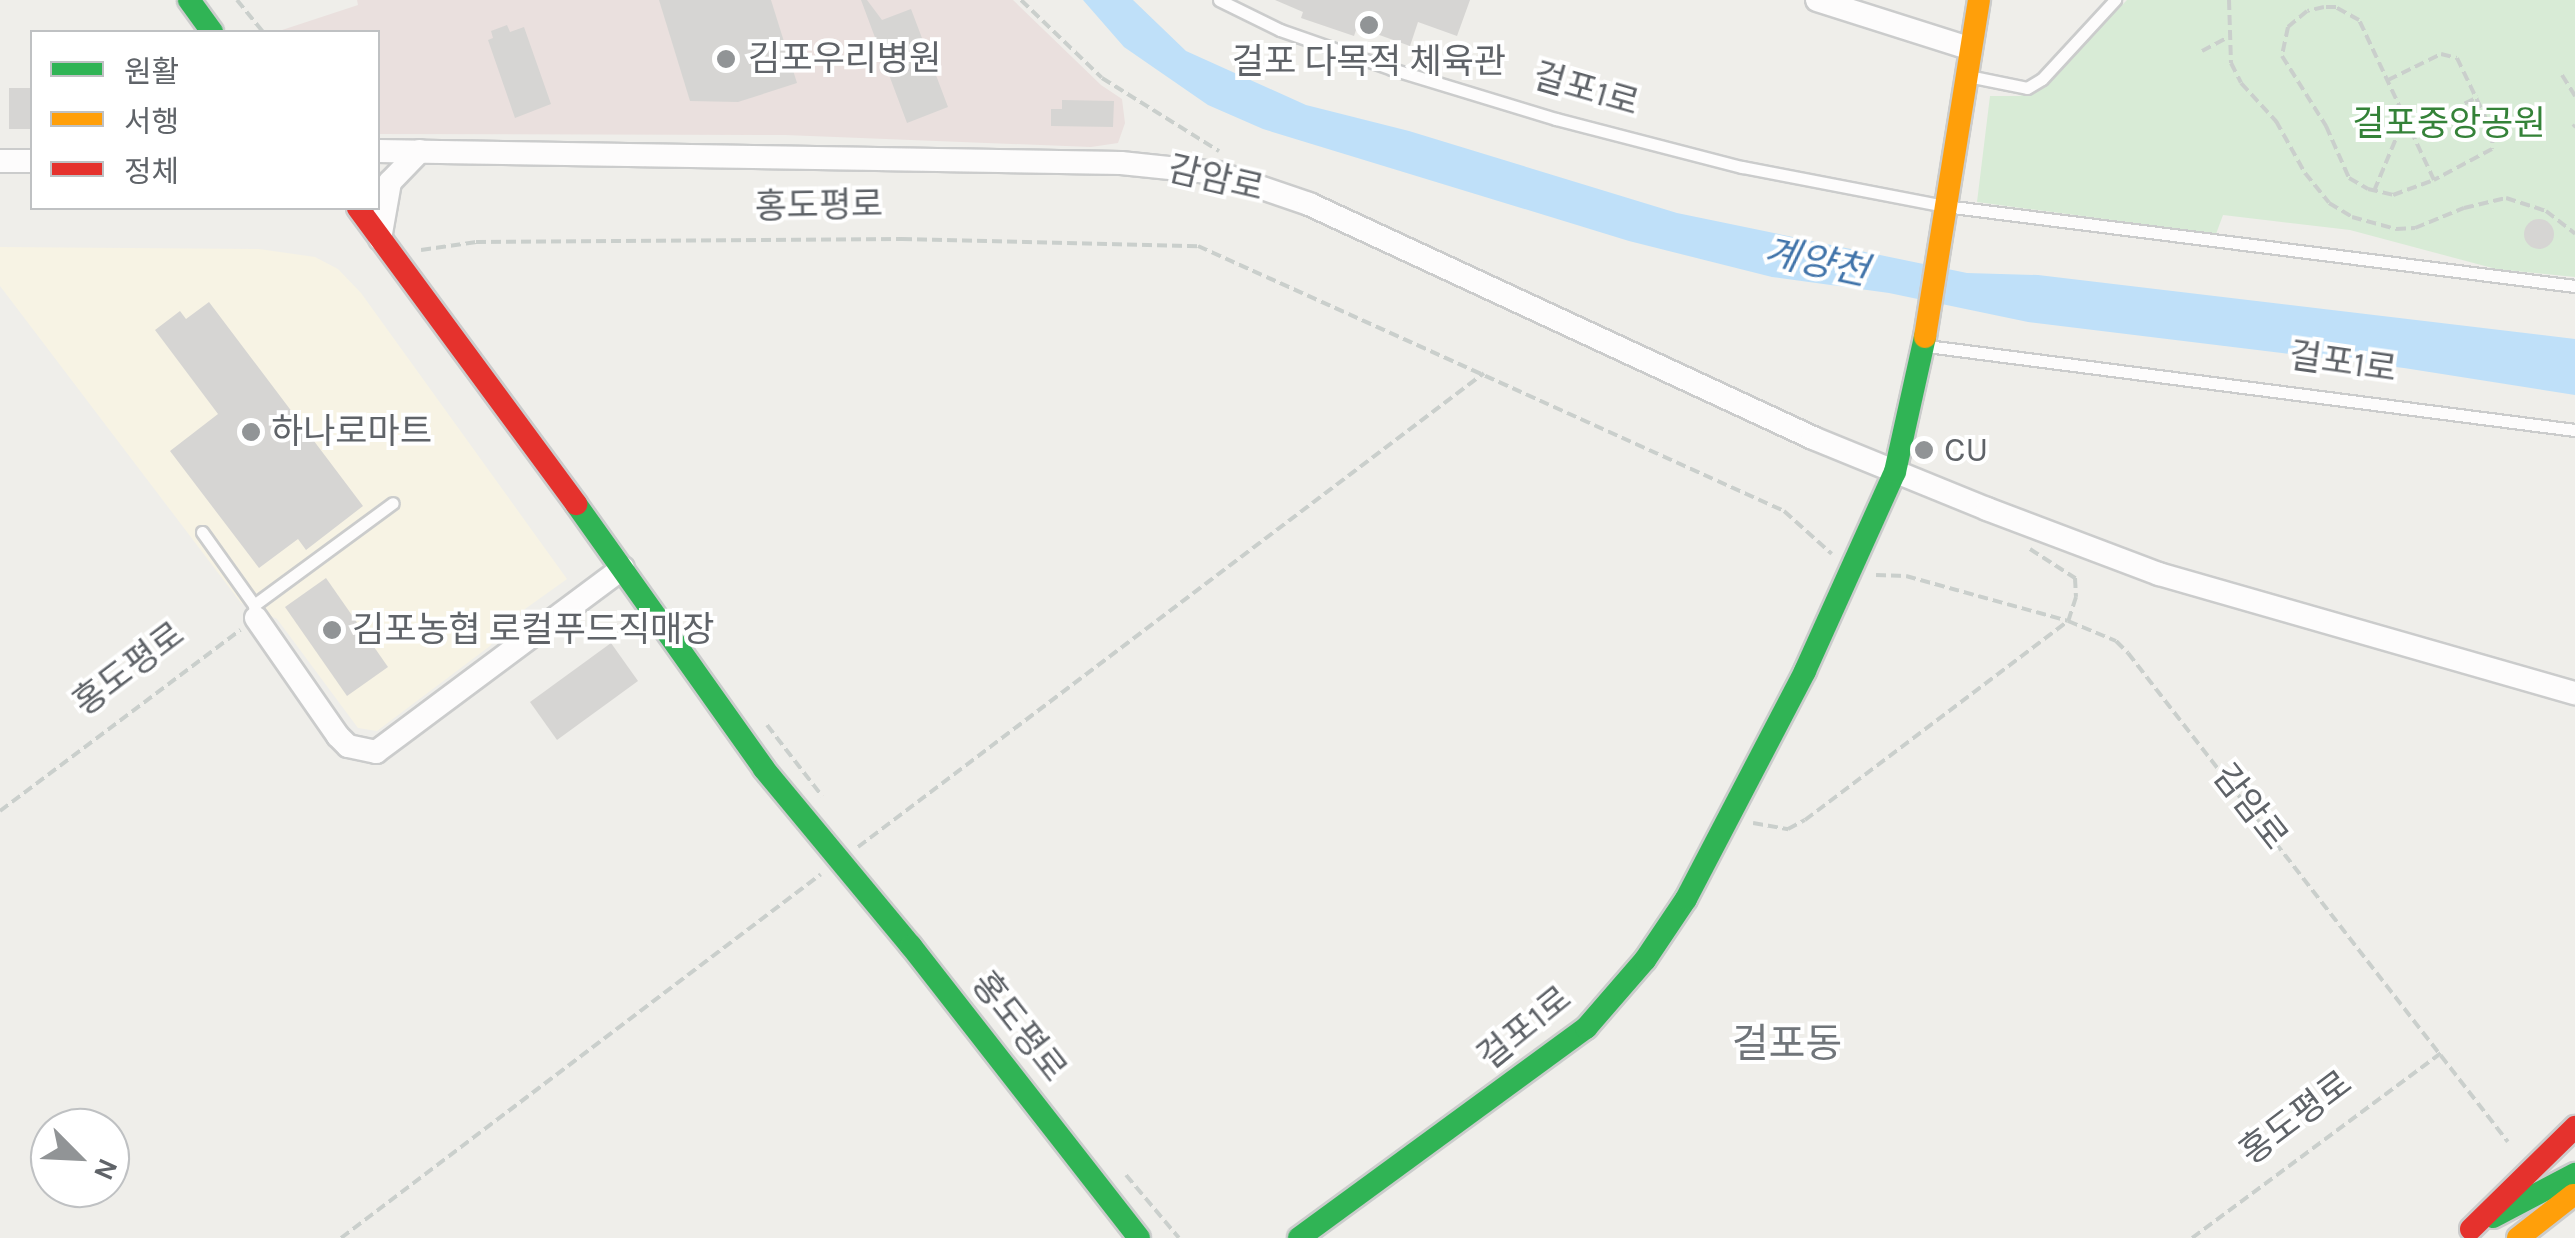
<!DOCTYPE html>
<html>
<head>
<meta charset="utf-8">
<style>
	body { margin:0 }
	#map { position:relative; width:2575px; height:1238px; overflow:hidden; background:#efeeea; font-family:Karla,"Noto Sans KR",sans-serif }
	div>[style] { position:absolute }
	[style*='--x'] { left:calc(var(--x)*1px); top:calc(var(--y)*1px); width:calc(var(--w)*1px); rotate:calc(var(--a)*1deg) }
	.commercial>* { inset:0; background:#f7f3e4 }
	.medical>* { inset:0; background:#eae0de }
	.green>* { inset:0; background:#d8ebd6 }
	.water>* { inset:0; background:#bfe0f9 }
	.building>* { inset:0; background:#d6d5d3 }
	.round { border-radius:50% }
	.path>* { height:4px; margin-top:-2px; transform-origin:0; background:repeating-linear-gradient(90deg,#cacfcc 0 10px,transparent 0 15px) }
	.roads { filter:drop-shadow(2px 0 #cbcccc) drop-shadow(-2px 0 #cbcccc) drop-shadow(0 2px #cbcccc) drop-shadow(0 -2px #cbcccc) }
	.lane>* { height:11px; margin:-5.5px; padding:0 5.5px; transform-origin:5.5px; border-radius:5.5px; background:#fdfcfc }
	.street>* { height:22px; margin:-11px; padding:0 11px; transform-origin:11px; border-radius:11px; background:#fdfcfc }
	.fast>* { height:22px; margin:-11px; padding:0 11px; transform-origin:11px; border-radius:11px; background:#30b455 }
	.slow>* { height:22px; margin:-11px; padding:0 11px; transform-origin:11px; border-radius:11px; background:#ff9f0a }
	.jam>* { height:22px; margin:-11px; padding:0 11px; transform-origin:11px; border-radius:11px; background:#e5322d }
	.dots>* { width:28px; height:28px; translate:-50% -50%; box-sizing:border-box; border:5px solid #fff; border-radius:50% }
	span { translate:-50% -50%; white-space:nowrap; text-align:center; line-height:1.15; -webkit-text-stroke:8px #fff; paint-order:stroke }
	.poi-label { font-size:35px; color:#5f6368 }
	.left { translate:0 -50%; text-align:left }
	.street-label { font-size:35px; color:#5f6368 }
	.park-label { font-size:35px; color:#348238 }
	.water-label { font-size:38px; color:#4174aa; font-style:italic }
	.quarter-label { font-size:40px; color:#70757a }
	.legend { position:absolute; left:30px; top:30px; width:350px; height:180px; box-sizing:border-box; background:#fff; border:2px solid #bfc1c3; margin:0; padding:12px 18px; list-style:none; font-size:30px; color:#5f6368 }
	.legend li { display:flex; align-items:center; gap:20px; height:50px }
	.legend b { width:50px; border:2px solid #bfc1c3 }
	.north { position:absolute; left:30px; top:1108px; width:100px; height:100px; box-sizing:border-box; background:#fff; border:2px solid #bfc1c3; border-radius:50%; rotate:114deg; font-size:28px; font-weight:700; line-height:40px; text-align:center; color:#5f6368 }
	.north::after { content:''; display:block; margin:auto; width:35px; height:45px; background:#919496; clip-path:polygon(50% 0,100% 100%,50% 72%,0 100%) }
</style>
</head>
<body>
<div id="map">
	<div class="commercial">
		<div style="clip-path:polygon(0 247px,259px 249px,315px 257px,338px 269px,361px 293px,567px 579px,511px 619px,490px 646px,377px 731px,358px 728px,277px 619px,241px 603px,0 286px)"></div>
	</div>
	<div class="medical">
		<div style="clip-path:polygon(357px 0,1013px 0,1101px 85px,1122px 99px,1125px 123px,1118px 143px,1091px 147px,785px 135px,378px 134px,378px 32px,276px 32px,358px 5px)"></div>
	</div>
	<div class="green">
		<div style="clip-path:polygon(2127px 0,2575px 0,2575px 277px,2496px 269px,2350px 230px,2223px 215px,2216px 234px,1977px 202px,1990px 96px,2019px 96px,2038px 90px)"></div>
	</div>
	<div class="water">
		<div style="clip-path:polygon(1083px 0,1133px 0,1186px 51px,1306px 105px,1409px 131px,1677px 213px,1967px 273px,2038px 275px,2575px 339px,2575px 395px,2404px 368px,2028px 322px,1889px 293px,1772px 277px,1629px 241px,1263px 129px,1208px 105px,1124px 47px)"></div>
	</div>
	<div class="building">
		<div style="clip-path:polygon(659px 0,771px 0,797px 83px,738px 102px,690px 101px)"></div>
		<div style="clip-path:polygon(861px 0,867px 0,882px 20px,911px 9px,948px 107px,907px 123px)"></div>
		<div style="clip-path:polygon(1275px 0,1470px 0,1457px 36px,1418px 22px,1410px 46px,1357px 27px,1354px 36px,1301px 18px,1303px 12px)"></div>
		<div style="clip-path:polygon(507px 25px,510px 32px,524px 27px,551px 104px,515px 118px,488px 40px,493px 38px,491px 31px)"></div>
		<div style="clip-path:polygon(9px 88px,32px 88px,32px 129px,9px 129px)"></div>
		<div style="clip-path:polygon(1062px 100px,1114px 101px,1113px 127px,1051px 126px,1051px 109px,1062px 109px)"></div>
		<div class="round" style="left:2524px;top:219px;width:30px;height:30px"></div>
		<div style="clip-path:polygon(209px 302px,363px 506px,306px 550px,298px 539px,259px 568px,170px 451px,218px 414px,155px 330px,180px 311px,186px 319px)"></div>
		<div style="clip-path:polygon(326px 578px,388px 667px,347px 696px,285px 607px)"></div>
		<div style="clip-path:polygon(611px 643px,638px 681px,557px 740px,530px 702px)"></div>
	</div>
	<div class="path">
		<div style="--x:237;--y:0;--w:41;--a:50.9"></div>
		<div style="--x:1021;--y:0;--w:112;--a:43.9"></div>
		<div style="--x:1102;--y:78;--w:138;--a:32"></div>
		<div style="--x:2229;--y:0;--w:63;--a:88.2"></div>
		<div style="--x:2231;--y:63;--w:22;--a:63"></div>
		<div style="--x:2241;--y:83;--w:52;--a:47.4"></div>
		<div style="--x:2276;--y:121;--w:60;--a:60.9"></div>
		<div style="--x:2305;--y:173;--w:38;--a:51"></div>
		<div style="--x:2329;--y:203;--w:27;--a:31"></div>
		<div style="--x:2352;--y:217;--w:46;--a:15.3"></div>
		<div style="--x:2396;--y:229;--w:19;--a:-3"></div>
		<div style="--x:2415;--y:228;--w:53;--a:-22.2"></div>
		<div style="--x:2464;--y:208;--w:43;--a:-13.4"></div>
		<div style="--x:2506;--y:198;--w:42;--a:18"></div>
		<div style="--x:2546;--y:211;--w:37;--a:38"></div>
		<div style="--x:2202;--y:51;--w:30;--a:-28"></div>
		<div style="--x:2562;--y:75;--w:25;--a:58"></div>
		<div style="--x:2388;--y:80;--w:59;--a:-26.1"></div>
		<div style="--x:2441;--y:54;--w:16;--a:14"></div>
		<div style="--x:2457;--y:58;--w:83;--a:64.4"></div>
		<div style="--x:2493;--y:133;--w:16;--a:94"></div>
		<div style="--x:2492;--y:149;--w:66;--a:151.9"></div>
		<div style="--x:2434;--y:180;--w:177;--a:-115.1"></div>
		<div style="--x:2359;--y:20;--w:26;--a:-151"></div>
		<div style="--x:2336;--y:7;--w:12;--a:180"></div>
		<div style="--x:2324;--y:7;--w:17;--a:167"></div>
		<div style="--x:2307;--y:11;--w:25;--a:140"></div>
		<div style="--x:2288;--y:27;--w:30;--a:102"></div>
		<div style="--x:2282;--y:56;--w:83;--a:57.8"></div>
		<div style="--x:2326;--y:126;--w:57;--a:66.1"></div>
		<div style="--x:2349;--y:178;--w:22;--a:30"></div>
		<div style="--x:2368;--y:189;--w:26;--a:13"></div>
		<div style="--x:2393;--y:195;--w:44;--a:-20.1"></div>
		<div style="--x:2573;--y:127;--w:3;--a:-45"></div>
		<div style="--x:2374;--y:191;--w:60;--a:-67.3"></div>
		<div style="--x:2397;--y:136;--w:90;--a:-25.7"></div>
		<div style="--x:421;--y:250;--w:56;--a:-8.3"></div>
		<div style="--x:476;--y:242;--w:426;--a:-0.4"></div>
		<div style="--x:902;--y:239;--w:296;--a:1.4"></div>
		<div style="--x:1198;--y:246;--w:643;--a:24.33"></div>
		<div style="--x:1784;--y:511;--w:64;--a:41.9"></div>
		<div style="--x:2030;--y:549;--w:54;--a:32.8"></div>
		<div style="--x:2075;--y:578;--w:19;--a:87"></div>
		<div style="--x:2076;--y:597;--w:25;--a:108"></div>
		<div style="--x:2068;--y:621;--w:52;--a:22.6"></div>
		<div style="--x:2116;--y:641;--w:17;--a:45"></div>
		<div style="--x:2128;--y:653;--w:619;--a:52.15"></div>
		<div style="--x:1876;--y:575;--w:30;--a:2"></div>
		<div style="--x:1906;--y:576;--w:168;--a:15.5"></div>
		<div style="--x:767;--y:725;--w:90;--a:52.2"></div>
		<div style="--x:0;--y:811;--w:301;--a:-37"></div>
		<div style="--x:1753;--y:823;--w:36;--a:10"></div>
		<div style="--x:1788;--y:829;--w:19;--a:-28"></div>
		<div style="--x:1805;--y:820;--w:330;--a:-37.1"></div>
		<div style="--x:858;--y:847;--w:785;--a:-37.13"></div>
		<div style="--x:1126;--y:1175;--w:82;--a:49.9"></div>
		<div style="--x:341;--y:1238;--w:602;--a:-37.17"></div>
		<div style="--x:2192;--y:1238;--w:310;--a:-36.6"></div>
	</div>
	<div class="roads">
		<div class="lane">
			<div style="--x:1219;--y:0;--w:68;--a:26.2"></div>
			<div style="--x:1280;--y:30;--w:119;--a:19.2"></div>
			<div style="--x:1392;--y:69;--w:171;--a:17"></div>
			<div style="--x:1556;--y:119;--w:192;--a:14.5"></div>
			<div style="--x:1742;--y:167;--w:207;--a:10.9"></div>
			<div style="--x:1945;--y:206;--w:635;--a:7.24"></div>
			<div style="--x:1968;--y:76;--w:60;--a:11.5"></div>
			<div style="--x:2027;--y:88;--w:17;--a:-31"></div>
			<div style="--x:2042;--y:79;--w:108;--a:-47.3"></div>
			<div style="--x:1927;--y:346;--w:653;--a:7.39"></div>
			<div style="--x:202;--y:532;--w:90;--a:54.5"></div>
			<div style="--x:256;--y:618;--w:13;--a:-99"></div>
			<div style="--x:254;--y:605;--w:172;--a:-36.3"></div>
		</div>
		<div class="street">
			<div style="--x:1817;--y:0;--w:158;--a:17.6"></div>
			<div style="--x:378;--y:151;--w:743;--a:0.93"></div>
			<div style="--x:1121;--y:163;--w:98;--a:5.9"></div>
			<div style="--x:1218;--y:173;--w:96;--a:18.8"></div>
			<div style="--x:1309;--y:204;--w:556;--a:24.9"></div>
			<div style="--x:1813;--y:438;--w:188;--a:22.2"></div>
			<div style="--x:1987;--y:509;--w:184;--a:20.7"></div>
			<div style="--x:2159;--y:574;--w:433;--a:16"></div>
			<div style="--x:0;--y:161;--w:32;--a:0"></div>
			<div style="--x:380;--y:239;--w:58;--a:-80"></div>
			<div style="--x:390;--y:182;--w:43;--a:-45.9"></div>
			<div style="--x:256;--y:618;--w:144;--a:55.2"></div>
			<div style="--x:338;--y:736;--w:14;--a:45"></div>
			<div style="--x:348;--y:746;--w:29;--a:12"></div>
			<div style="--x:376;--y:752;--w:308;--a:-36.7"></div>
		</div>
		<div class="fast">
			<div style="--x:189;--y:0;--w:39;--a:54"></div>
			<div style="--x:576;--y:504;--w:325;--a:54.6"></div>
			<div style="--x:764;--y:769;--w:230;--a:50.3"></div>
			<div style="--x:911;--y:946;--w:370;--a:52"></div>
			<div style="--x:2493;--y:1217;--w:93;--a:-27.7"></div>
			<div style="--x:1299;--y:1238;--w:356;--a:-36.2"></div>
			<div style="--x:1586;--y:1028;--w:90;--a:-49.1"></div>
			<div style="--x:1645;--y:960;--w:73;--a:-56.1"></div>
			<div style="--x:1686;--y:899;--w:257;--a:-62.4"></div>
			<div style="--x:1805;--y:671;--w:218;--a:-65.7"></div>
			<div style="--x:1895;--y:472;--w:138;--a:-77.5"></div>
		</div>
		<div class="slow">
			<div style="--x:1925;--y:337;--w:341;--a:-80.9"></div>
			<div style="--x:2518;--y:1238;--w:70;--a:-38"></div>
		</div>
		<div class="jam">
			<div style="--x:358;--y:208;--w:368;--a:53.6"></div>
			<div style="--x:2471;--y:1229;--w:146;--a:-44.4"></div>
		</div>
	</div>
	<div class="dots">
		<div style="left:1369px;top:25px;background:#919496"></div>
		<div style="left:726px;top:59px;background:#919496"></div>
		<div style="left:251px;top:432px;background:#919496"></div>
		<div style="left:1924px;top:450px;background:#919496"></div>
		<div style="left:332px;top:630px;background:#919496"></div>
	</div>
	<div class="poi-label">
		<span class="left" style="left:748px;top:59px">김포우리병원</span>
		<span style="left:1369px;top:62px">걸포 다목적 체육관</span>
		<span class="left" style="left:271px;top:432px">하나로마트</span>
		<span class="left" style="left:1944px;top:450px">CU</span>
		<span class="left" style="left:352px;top:630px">김포농협 로컬푸드직매장</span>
	</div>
	<div class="street-label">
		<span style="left:1586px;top:90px;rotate:16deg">걸포1로</span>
		<span style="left:1216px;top:179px;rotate:13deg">감암로</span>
		<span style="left:819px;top:206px;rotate:-1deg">홍도평로</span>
		<span style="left:2343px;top:363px;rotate:8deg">걸포1로</span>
		<span style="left:129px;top:669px;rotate:-37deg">홍도평로</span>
		<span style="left:2250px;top:807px;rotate:52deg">감암로</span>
		<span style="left:1019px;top:1027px;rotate:52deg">홍도평로</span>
		<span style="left:1525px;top:1028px;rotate:-39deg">걸포1로</span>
		<span style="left:2296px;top:1118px;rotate:-37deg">홍도평로</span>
	</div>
	<div class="park-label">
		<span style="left:2449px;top:124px">걸포중앙공원</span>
	</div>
	<div class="water-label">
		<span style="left:1816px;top:262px;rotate:12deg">계양천</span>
	</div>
	<div class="quarter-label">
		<span style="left:1787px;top:1044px">걸포동</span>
	</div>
	<ul class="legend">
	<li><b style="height:12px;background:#30b455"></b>원활</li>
	<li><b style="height:12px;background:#ff9f0a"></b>서행</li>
	<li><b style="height:12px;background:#e5322d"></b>정체</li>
	</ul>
	<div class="north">N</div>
</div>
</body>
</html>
